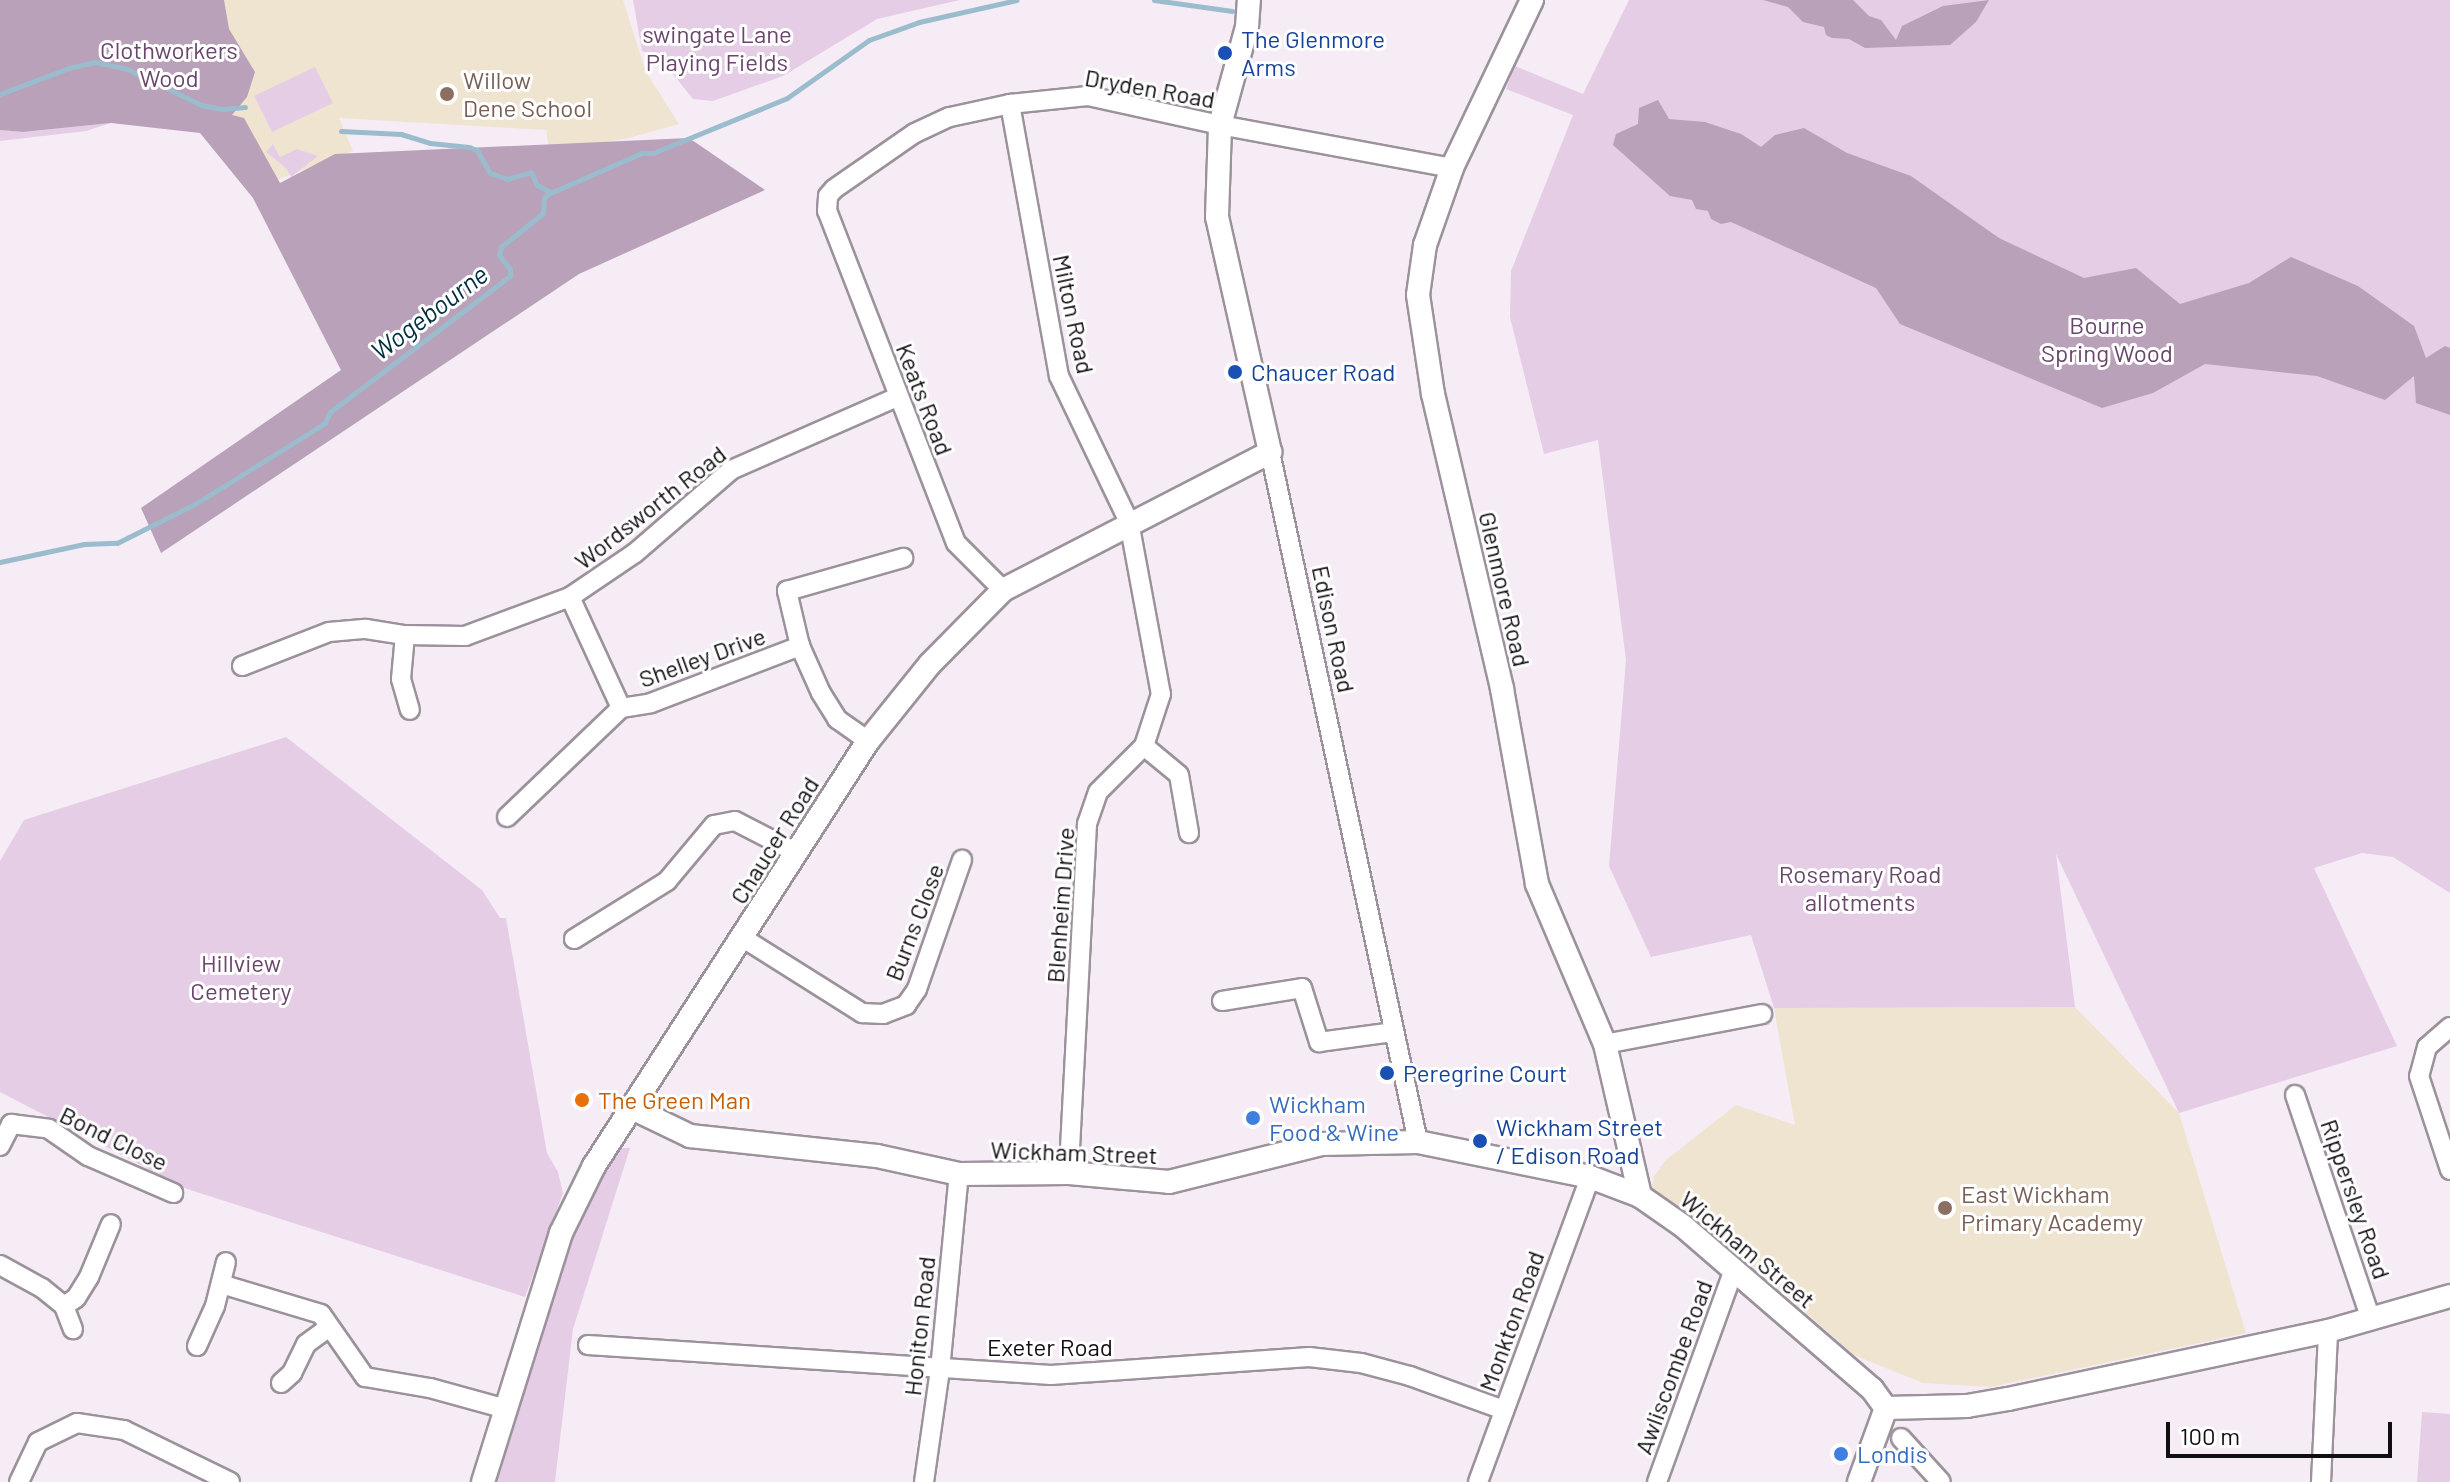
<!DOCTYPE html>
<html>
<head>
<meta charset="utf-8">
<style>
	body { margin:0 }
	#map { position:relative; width:2450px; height:1482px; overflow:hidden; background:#f6ecf6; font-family:Barlow,sans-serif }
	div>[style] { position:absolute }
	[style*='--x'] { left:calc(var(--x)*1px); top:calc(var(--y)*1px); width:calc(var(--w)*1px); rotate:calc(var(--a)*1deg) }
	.education>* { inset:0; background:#efe4d0 }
	.green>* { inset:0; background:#e5cde6 }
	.forest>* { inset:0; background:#b8a1b9 }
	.stream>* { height:5px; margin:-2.5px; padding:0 2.5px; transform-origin:2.5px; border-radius:2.5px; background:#9bbccd }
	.roads { filter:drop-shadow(2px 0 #9b929b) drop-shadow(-2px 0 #9b929b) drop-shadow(0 2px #9b929b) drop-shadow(0 -2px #9b929b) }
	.minor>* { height:18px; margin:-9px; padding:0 9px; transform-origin:9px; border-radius:9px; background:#fff }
	.tertiary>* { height:22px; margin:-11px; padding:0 11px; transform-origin:11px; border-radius:11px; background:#fff }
	.dots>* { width:22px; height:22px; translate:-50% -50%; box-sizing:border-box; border:4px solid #fff; border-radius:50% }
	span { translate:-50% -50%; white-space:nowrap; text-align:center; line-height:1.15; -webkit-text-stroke:6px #fff; paint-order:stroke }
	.park-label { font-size:24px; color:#69466b }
	.transit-label { font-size:24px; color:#164399 }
	.left { translate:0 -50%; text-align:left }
	.education-label { font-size:24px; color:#785e54 }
	.street-label { font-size:24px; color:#110e11 }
	.food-label { font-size:24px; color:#c56008 }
	.shop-label { font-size:24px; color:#366cbe }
	.water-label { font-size:26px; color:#002e41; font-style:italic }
	.scale { position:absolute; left:2166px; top:1422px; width:226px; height:36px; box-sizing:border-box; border:4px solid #110e11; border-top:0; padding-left:10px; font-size:24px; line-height:28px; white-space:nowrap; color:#110e11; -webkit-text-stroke:6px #fff; paint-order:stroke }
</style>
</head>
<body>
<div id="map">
	<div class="education">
		<div style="clip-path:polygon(195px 0,623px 0,646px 72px,679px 124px,625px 139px,549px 149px,546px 130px,339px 118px,353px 151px,266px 184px,233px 124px)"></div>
		<div style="clip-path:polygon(2075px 1007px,2179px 1113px,2246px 1333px,1990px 1387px,1923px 1383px,1854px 1355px,1710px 1228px,1652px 1188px,1654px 1176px,1666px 1160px,1736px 1105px,1795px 1125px,1774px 1008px)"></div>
	</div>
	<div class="green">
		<div style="clip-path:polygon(633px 0,960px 0,877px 19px,783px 76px,713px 101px,693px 99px,660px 58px,642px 51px)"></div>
		<div style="clip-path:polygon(1629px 0,2450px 0,2450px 893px,2393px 857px,2362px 853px,2314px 868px,2397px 1046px,2179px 1113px,2056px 854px,2075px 1007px,1774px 1008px,1751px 935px,1651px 957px,1609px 866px,1626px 660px,1598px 440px,1544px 454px,1510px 317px,1511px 271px,1573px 115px,1506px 89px,1515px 66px,1583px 94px)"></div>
		<div style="clip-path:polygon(315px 67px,333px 103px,272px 132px,254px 96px)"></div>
		<div style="clip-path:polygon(111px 123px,86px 131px,0 141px,0 130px,23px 132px)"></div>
		<div style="clip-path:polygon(273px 144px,280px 157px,297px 149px,318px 156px,291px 177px,286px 168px,266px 152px)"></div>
		<div style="clip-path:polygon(286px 737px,482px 890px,500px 918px,506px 918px,547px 1153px,558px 1172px,563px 1193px,525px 1297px,187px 1189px,0 1092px,0 861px,24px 820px)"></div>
		<div style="clip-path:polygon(618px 1148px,630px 1148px,573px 1329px,555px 1482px,493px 1482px,574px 1230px)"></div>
		<div style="clip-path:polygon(2422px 1412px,2450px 1414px,2450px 1482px,2417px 1482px)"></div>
	</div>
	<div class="forest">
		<div style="clip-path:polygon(0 0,224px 0,229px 29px,255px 72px,247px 97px,232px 115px,244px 118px,280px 183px,335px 154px,689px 138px,765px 190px,579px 274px,161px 553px,141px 508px,341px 370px,253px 198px,200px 133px,111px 123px,23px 132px,0 130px)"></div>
		<div style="clip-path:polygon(1763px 0,1853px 0,1869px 16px,1881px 20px,1896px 40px,1902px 26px,1943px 6px,1989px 0,1976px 22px,1950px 45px,1865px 48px,1849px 39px,1832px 38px,1826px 35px,1824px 27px,1803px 22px,1788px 7px)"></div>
		<div style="clip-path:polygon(1658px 100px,1669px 119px,1705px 122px,1741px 134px,1761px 147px,1775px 135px,1804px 128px,1847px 153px,1911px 176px,1999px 238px,2084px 278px,2136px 268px,2180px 304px,2249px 283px,2291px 257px,2358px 286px,2414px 326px,2426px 358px,2445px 346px,2450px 348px,2450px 415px,2416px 403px,2414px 376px,2385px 400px,2317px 376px,2205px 364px,2153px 393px,2102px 408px,1900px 324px,1876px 288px,1731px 222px,1721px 224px,1711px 219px,1708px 211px,1696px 209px,1692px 200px,1670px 196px,1613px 145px,1616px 134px,1638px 124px,1639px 108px)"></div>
	</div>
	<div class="stream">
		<div style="--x:1154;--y:0;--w:79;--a:8"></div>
		<div style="--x:0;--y:94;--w:74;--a:-20.6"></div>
		<div style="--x:69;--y:68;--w:27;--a:-13"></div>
		<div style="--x:95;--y:62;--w:33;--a:12"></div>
		<div style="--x:127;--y:69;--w:82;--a:25.9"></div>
		<div style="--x:201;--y:105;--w:21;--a:11"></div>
		<div style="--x:222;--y:109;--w:23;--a:-5"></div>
		<div style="--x:341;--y:131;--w:60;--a:2.9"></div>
		<div style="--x:401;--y:134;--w:30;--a:17"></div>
		<div style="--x:430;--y:143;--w:39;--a:6"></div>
		<div style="--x:469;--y:147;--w:9;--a:21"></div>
		<div style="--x:477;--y:150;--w:26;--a:61"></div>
		<div style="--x:490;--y:173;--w:18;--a:19"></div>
		<div style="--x:507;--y:179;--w:25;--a:-16"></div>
		<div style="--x:531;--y:172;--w:14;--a:65"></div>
		<div style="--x:537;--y:185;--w:15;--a:28"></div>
		<div style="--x:0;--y:562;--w:86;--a:-12.1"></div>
		<div style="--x:84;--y:544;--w:33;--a:-2"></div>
		<div style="--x:117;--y:543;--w:87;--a:-26.6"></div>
		<div style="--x:195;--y:504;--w:153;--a:-31.9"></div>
		<div style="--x:325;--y:423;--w:12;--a:-66"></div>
		<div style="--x:330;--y:412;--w:226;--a:-37.1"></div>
		<div style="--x:510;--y:276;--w:7;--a:-90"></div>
		<div style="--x:510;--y:269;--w:18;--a:-128"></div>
		<div style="--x:499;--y:255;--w:8;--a:-76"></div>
		<div style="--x:501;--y:247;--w:54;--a:-39"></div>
		<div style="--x:543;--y:213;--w:15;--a:-86"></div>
		<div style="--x:544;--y:198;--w:6;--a:-45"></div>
		<div style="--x:548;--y:194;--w:103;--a:-23.6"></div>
		<div style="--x:642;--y:153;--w:11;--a:0"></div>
		<div style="--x:653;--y:153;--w:145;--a:-22.3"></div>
		<div style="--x:787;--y:98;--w:100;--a:-35.3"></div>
		<div style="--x:869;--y:40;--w:53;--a:-19.8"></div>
		<div style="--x:919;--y:22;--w:100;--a:-12.7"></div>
	</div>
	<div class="roads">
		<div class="minor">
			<div style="--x:1010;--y:104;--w:276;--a:79.8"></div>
			<div style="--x:1059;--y:376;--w:162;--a:64.4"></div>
			<div style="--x:1129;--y:522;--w:175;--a:79.5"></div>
			<div style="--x:1161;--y:694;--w:55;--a:108.1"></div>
			<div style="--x:1144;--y:746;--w:65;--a:135"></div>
			<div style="--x:1098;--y:792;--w:34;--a:109"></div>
			<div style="--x:1087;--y:824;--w:349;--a:93"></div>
			<div style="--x:1270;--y:452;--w:706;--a:77.89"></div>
			<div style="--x:1003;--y:590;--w:66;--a:-135"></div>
			<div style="--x:956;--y:543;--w:356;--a:-111.2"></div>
			<div style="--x:827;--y:211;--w:15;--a:-86"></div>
			<div style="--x:828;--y:196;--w:9;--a:-49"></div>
			<div style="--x:834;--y:189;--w:98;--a:-34.7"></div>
			<div style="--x:915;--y:133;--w:38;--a:-25"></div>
			<div style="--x:950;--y:117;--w:61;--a:-12.2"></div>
			<div style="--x:1010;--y:104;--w:78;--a:-5.9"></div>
			<div style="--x:1088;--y:96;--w:135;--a:12.4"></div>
			<div style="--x:1220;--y:125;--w:236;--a:10.5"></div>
			<div style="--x:570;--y:597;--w:122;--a:65.3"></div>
			<div style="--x:621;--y:708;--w:30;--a:-9"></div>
			<div style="--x:651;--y:703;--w:160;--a:-20.9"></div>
			<div style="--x:800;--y:646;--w:51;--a:65.9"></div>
			<div style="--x:821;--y:693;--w:31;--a:58"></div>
			<div style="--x:837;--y:719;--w:38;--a:35"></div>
			<div style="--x:405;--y:635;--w:44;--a:95.2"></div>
			<div style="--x:401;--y:679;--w:32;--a:74"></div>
			<div style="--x:800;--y:646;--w:57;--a:-103.3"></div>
			<div style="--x:787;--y:591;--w:121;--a:-15.9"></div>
			<div style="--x:242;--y:666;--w:93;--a:-21.3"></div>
			<div style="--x:329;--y:632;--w:37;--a:-5"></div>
			<div style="--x:366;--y:629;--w:39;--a:9"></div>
			<div style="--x:405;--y:635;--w:60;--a:1"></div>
			<div style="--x:465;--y:636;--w:112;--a:-20.4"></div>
			<div style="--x:570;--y:597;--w:78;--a:-34.1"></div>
			<div style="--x:635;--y:553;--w:127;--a:-40.8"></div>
			<div style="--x:731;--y:470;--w:181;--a:-23.7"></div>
			<div style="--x:1144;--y:746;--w:45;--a:39.6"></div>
			<div style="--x:1179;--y:775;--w:59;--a:80.2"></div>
			<div style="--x:507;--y:817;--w:158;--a:-43.7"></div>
			<div style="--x:743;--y:938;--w:141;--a:32.2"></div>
			<div style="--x:862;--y:1013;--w:21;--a:3"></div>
			<div style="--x:883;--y:1014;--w:25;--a:-21"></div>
			<div style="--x:906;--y:1005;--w:19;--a:-55"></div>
			<div style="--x:917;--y:989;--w:137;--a:-70.8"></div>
			<div style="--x:574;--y:939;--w:110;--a:-31.9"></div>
			<div style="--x:667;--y:881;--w:73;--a:-50"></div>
			<div style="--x:714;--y:825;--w:21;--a:-11"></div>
			<div style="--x:735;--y:821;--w:70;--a:27.3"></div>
			<div style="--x:1222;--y:1001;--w:81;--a:-9.2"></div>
			<div style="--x:1302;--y:988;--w:57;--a:72.5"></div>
			<div style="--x:1319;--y:1042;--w:76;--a:-7.6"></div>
			<div style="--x:2450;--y:1027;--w:30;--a:139"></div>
			<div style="--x:2427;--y:1047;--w:30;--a:105"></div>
			<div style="--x:2419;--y:1076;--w:99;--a:71.7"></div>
			<div style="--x:1605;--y:1044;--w:160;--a:-10.8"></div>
			<div style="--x:2295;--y:1095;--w:237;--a:71.3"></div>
			<div style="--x:0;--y:1146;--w:25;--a:-63"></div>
			<div style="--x:11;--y:1124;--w:38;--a:7"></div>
			<div style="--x:49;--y:1129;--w:47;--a:34.7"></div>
			<div style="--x:88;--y:1156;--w:93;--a:23.5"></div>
			<div style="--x:0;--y:1265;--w:48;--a:28.7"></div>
			<div style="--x:42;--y:1288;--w:28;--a:39"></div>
			<div style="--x:64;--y:1306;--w:25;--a:69"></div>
			<div style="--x:221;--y:1284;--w:104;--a:16.7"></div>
			<div style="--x:321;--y:1314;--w:77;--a:55.1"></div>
			<div style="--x:365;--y:1377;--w:66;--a:9.6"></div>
			<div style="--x:430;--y:1388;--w:79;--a:15.4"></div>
			<div style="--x:64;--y:1306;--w:14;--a:-34"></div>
			<div style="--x:76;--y:1298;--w:25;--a:-58"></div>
			<div style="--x:89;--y:1277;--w:57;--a:-67.5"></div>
			<div style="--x:588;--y:1345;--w:464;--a:3.7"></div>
			<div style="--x:1051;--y:1375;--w:259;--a:-4"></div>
			<div style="--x:1309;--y:1357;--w:52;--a:6.6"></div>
			<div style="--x:1361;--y:1363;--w:51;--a:14.9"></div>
			<div style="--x:1410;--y:1376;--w:100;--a:19.9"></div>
			<div style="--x:197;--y:1346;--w:44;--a:-65.8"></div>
			<div style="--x:215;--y:1306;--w:45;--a:-76"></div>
			<div style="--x:281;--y:1383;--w:15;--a:-42"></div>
			<div style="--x:292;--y:1373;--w:32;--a:-64"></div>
			<div style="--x:306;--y:1344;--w:29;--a:-36"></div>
			<div style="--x:1901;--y:1438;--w:59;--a:47.7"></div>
			<div style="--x:19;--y:1482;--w:44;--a:-64.6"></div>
			<div style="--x:38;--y:1442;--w:43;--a:-26"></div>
			<div style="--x:77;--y:1423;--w:48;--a:8.5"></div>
			<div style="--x:124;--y:1430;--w:118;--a:26.1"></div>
			<div style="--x:924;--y:1482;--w:113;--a:-81.9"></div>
			<div style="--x:940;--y:1370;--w:197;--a:-84.5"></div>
			<div style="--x:1478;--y:1482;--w:325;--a:-69.8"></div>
			<div style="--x:1657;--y:1482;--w:226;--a:-70.1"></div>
			<div style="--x:2321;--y:1482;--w:151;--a:-87.3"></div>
		</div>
		<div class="tertiary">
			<div style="--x:1532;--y:0;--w:186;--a:115.5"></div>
			<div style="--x:1452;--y:168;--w:82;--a:109.3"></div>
			<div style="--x:1425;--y:245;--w:50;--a:98"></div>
			<div style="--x:1418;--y:295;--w:100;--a:81.4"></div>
			<div style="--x:1433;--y:394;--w:303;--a:76.8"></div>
			<div style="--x:1502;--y:689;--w:198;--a:79.8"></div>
			<div style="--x:1537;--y:884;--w:174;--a:67"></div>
			<div style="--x:1605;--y:1044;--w:156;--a:77"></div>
			<div style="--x:630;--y:1107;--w:67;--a:25.8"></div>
			<div style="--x:690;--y:1136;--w:188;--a:6.1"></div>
			<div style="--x:877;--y:1156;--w:84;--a:12.4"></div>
			<div style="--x:959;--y:1174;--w:110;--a:-0.5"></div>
			<div style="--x:1069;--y:1173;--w:100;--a:5.1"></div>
			<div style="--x:1169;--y:1182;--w:157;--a:-14"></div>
			<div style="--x:1321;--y:1144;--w:97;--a:-1.2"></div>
			<div style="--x:1418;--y:1142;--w:176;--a:11.5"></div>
			<div style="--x:1590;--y:1177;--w:53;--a:20.8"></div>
			<div style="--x:1640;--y:1196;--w:52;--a:34.9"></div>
			<div style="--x:1683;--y:1226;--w:250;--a:40.8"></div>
			<div style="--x:1872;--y:1389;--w:24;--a:54"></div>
			<div style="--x:1886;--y:1408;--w:81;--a:-1.4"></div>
			<div style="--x:1967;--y:1406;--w:42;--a:-9.7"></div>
			<div style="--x:2008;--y:1399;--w:327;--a:-12"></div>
			<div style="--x:2328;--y:1331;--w:127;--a:-16"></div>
			<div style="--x:483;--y:1482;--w:261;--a:-72.6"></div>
			<div style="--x:561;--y:1233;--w:75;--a:-63.8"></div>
			<div style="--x:594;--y:1166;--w:506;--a:-57.19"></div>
			<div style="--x:868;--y:741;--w:99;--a:-51.2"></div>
			<div style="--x:930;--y:664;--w:104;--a:-45.4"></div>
			<div style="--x:1003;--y:590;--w:301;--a:-27.3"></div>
			<div style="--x:1270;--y:452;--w:241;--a:-102.7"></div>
			<div style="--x:1217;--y:217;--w:92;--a:-88.1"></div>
			<div style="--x:1220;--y:125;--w:102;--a:-74.6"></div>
			<div style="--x:1247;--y:27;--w:27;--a:-86"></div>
			<div style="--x:1859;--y:1482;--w:79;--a:-70"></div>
		</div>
	</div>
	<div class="dots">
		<div style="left:1225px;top:53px;background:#1a4fb4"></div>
		<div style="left:447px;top:94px;background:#8d6e63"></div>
		<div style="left:1235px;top:372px;background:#1a4fb4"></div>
		<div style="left:1387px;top:1073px;background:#1a4fb4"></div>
		<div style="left:582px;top:1100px;background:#e8710a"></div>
		<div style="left:1253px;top:1118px;background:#3f7fe0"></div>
		<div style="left:1480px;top:1141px;background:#1a4fb4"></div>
		<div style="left:1945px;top:1208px;background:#8d6e63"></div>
		<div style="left:1841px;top:1454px;background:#3f7fe0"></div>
	</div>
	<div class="park-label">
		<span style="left:717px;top:48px">swingate Lane<br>Playing Fields</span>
		<span style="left:169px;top:64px">Clothworkers<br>Wood</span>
		<span style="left:2107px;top:339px">Bourne<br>Spring Wood</span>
		<span style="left:1860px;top:888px">Rosemary Road<br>allotments</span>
		<span style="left:241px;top:977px">Hillview<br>Cemetery</span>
	</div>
	<div class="transit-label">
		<span class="left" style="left:1241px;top:53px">The Glenmore<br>Arms</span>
		<span class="left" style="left:1251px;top:372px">Chaucer Road</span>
		<span class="left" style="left:1403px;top:1073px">Peregrine Court</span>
		<span class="left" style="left:1496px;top:1141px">Wickham Street<br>/ Edison Road</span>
	</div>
	<div class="education-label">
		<span class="left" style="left:463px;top:94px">Willow<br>Dene School</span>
		<span class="left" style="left:1961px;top:1208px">East Wickham<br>Primary Academy</span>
	</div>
	<div class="street-label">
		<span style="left:1150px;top:88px;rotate:10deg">Dryden Road</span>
		<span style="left:1074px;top:314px;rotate:78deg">Milton Road</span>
		<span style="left:925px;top:399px;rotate:69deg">Keats Road</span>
		<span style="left:650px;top:507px;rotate:-38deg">Wordsworth Road</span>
		<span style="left:1505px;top:589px;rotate:77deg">Glenmore Road</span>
		<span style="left:1334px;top:629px;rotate:78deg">Edison Road</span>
		<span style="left:702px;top:657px;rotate:-20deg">Shelley Drive</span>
		<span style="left:774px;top:840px;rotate:-58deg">Chaucer Road</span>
		<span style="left:1060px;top:905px;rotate:-86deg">Blenheim Drive</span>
		<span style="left:914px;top:922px;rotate:-69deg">Burns Close</span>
		<span style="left:114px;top:1138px;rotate:26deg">Bond Close</span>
		<span style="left:1074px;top:1152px;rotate:2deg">Wickham Street</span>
		<span style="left:2356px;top:1199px;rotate:71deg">Rippersley Road</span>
		<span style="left:1748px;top:1249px;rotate:40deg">Wickham Street</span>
		<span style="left:1511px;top:1321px;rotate:-70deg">Monkton Road</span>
		<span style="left:919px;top:1326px;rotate:-84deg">Honiton Road</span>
		<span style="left:1050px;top:1347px">Exeter Road</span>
		<span style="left:1673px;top:1367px;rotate:-70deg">Awliscombe Road</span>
	</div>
	<div class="food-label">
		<span class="left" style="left:598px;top:1100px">The Green Man</span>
	</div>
	<div class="shop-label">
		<span class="left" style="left:1269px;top:1118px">Wickham<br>Food &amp; Wine</span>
		<span class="left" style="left:1857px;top:1454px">Londis</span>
	</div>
	<div class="water-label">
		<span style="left:429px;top:312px;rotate:-37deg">Wogebourne</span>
	</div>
	<div class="scale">100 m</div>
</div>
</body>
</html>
